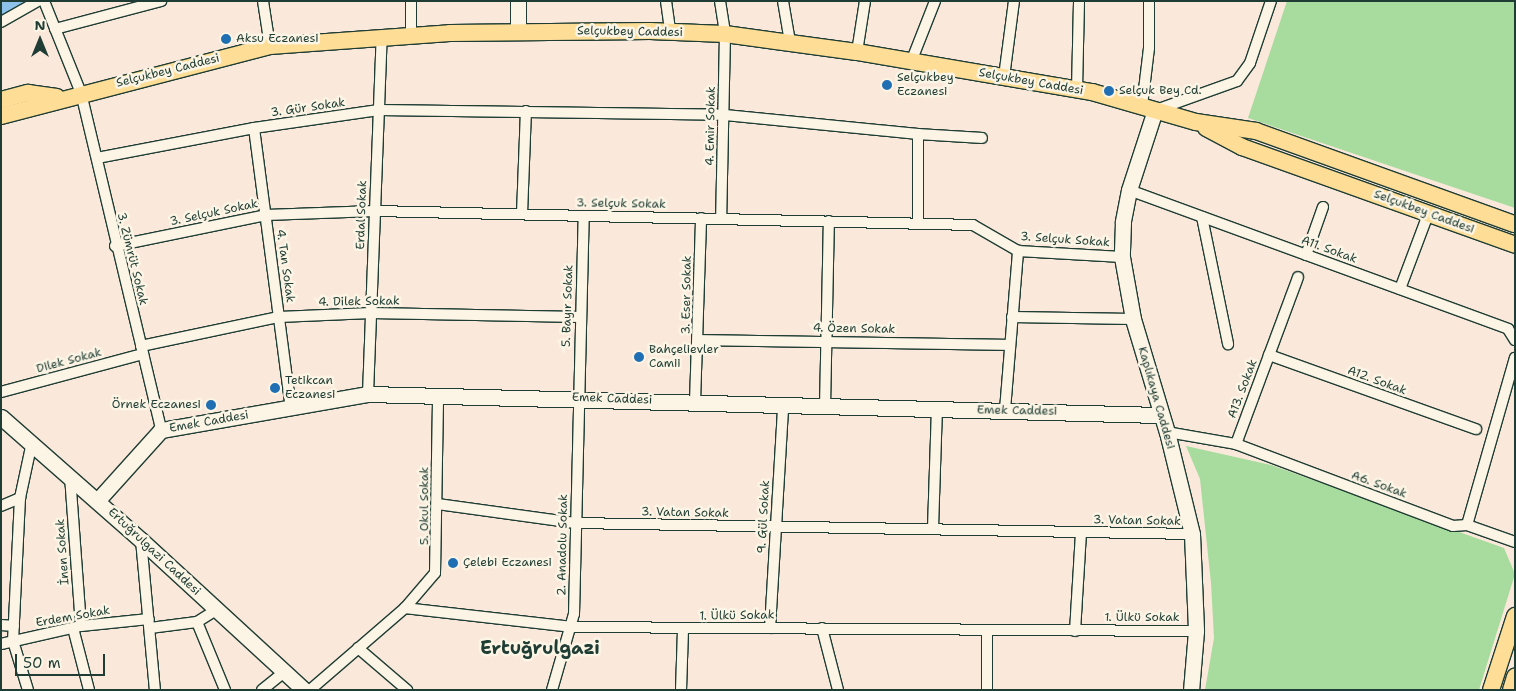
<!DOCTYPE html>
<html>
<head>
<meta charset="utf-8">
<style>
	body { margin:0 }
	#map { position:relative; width:1516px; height:691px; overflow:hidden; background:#fae8da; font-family:"Shantell Sans",sans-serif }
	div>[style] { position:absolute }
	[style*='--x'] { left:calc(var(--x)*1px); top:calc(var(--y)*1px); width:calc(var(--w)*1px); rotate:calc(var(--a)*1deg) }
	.green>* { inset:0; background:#a7dc9e }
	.canal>* { height:12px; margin:-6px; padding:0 6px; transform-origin:6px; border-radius:6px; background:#8dc2ea }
	.roads { filter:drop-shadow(1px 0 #1f3d34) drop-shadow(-1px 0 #1f3d34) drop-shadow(0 1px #1f3d34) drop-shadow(0 -1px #1f3d34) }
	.street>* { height:10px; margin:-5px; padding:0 5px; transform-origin:5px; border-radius:5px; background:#fcf5e5 }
	.secondary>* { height:15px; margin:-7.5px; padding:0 7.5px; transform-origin:7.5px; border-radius:7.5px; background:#fcf5e5 }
	.primary>* { height:16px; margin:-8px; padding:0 8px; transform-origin:8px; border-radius:8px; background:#fedd96 }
	.dots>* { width:14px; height:14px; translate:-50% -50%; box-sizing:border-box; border:2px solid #fcf5e5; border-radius:50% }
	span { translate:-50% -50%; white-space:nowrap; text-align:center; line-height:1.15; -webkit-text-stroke:5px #fcf5e5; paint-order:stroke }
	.street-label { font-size:12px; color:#1f3d34 }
	.poi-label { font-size:12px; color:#1f3d34 }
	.left { translate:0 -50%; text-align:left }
	.right { translate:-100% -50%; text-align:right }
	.district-label { font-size:18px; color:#1f3d34; font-weight:700 }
	.frame { position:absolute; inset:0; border:2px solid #1f3d34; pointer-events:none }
	.north { position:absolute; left:15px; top:15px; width:50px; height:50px; -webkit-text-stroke:4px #fcf5e5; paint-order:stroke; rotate:0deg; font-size:14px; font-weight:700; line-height:20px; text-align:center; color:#1f3d34 }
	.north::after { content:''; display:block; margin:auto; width:18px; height:22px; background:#1f3d34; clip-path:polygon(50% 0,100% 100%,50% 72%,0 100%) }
	.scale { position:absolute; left:15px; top:654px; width:90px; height:22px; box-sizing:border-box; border:2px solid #1f3d34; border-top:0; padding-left:6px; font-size:15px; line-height:18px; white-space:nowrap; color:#1f3d34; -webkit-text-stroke:4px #fcf5e5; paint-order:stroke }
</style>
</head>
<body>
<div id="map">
	<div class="green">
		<div style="clip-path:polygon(1287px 1px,1515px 1px,1515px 208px,1248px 118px)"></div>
		<div style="clip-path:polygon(1186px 446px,1271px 465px,1504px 548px,1515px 574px,1479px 690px,1205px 690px,1214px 638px,1211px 583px,1200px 479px)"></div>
	</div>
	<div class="canal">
		<div style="--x:1;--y:10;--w:18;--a:-29"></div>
	</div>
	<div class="roads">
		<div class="street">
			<div style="--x:44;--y:1;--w:99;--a:68.1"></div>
			<div style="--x:81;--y:93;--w:346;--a:76.6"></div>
			<div style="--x:263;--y:1;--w:46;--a:81.2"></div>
			<div style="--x:411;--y:1;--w:34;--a:90"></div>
			<div style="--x:666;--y:1;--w:30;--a:82"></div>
			<div style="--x:720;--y:1;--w:33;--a:81"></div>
			<div style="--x:725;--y:34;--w:185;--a:91.2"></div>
			<div style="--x:783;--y:1;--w:42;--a:80.3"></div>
			<div style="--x:1;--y:22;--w:43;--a:-29.6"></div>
			<div style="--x:55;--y:29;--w:110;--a:-14.8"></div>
			<div style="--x:857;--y:52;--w:52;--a:-81.1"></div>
			<div style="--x:911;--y:62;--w:66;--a:-68.5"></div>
			<div style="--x:1004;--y:77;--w:77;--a:-82.5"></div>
			<div style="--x:1077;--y:90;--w:89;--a:-88.7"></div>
			<div style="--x:1142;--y:106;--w:58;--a:-83.1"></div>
			<div style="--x:1149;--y:48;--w:47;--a:-90"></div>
			<div style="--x:1156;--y:110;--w:86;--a:-19.7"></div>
			<div style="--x:1237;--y:81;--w:22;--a:-54"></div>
			<div style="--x:1250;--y:63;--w:65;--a:-71.3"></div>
			<div style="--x:254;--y:128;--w:282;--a:82.5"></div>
			<div style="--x:918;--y:134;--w:64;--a:3.6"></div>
			<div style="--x:97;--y:158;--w:160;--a:-10.8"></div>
			<div style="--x:254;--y:128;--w:126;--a:-8.2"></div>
			<div style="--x:379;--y:110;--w:346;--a:0.8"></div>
			<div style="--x:725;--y:115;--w:194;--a:5.6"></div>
			<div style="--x:918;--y:134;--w:89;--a:90"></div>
			<div style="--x:1129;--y:190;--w:404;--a:20.1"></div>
			<div style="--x:1508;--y:329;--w:13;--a:58"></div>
			<div style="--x:522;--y:214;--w:103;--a:-87.8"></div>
			<div style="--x:1202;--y:217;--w:130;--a:78.4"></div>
			<div style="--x:115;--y:246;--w:154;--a:-11.6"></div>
			<div style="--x:266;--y:215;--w:109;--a:-2.1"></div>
			<div style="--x:375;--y:211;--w:598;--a:1.34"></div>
			<div style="--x:973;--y:225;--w:52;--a:30"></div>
			<div style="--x:1018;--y:251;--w:104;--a:3.3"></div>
			<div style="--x:1306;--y:255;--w:51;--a:-70.5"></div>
			<div style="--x:1400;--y:289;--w:82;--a:-69.4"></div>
			<div style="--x:1012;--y:317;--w:121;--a:0.9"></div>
			<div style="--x:699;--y:340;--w:310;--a:0.9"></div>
			<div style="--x:141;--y:346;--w:141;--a:-11.9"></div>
			<div style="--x:279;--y:317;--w:92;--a:-2.5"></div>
			<div style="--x:371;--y:313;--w:209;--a:1.1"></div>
			<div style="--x:1269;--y:355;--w:220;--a:19.7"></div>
			<div style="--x:1;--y:392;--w:147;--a:-15"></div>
			<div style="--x:368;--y:394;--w:358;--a:-87.8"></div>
			<div style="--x:695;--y:402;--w:184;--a:-88.1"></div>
			<div style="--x:825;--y:407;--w:186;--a:-88.8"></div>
			<div style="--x:1005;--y:410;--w:160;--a:-85.3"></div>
			<div style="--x:1167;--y:432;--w:70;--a:9.9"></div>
			<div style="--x:1236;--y:444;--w:178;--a:-69.6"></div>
			<div style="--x:1236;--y:444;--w:232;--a:20.7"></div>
			<div style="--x:1453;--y:526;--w:14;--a:-4"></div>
			<div style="--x:1467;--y:525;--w:51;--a:19.5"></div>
			<div style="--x:70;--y:476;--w:150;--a:85.8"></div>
			<div style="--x:20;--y:498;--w:143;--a:92.8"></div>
			<div style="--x:13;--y:641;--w:51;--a:73"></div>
			<div style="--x:437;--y:504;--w:140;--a:7.8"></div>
			<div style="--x:576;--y:523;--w:616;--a:1.02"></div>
			<div style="--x:1;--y:506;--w:21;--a:-23"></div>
			<div style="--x:20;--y:498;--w:57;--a:-77.9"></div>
			<div style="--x:1467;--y:525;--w:174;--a:-74"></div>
			<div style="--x:933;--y:528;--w:119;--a:-88.1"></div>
			<div style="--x:141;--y:540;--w:151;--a:84.7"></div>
			<div style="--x:405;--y:608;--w:46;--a:-49.4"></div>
			<div style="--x:435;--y:573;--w:179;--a:-89"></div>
			<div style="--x:197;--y:622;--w:74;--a:67.6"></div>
			<div style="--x:1;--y:625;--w:13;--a:4"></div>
			<div style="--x:73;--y:628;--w:64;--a:75.5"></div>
			<div style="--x:150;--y:628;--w:47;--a:-7.3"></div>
			<div style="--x:197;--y:622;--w:22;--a:-32"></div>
			<div style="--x:770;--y:628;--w:222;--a:-86.6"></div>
			<div style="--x:822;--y:628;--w:64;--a:75.5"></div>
			<div style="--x:1075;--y:631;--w:99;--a:-86.5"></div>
			<div style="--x:987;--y:632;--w:58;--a:90"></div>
			<div style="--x:1;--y:644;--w:82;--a:-12.7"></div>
			<div style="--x:81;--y:626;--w:68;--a:-5.9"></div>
			<div style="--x:358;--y:648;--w:65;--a:40.6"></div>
			<div style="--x:262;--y:690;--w:28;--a:-39"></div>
			<div style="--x:310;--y:690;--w:125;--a:-40.8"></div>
			<div style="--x:405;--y:608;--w:168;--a:6.5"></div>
			<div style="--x:572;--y:627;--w:624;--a:0.37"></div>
			<div style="--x:552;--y:690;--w:79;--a:-73.9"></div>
			<div style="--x:574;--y:614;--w:398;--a:-88.6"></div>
			<div style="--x:681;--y:690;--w:60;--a:-88.1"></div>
		</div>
		<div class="secondary">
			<div style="--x:518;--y:31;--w:30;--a:-90"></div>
			<div style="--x:1155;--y:110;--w:84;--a:108"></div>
			<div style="--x:1129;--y:190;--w:33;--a:101"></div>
			<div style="--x:1123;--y:222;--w:35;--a:92"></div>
			<div style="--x:1122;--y:257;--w:63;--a:79.9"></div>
			<div style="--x:1133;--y:319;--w:118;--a:73.3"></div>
			<div style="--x:1167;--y:432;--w:105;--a:76.2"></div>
			<div style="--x:1192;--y:534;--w:97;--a:87.6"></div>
			<div style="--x:1196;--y:631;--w:59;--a:94.8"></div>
			<div style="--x:1;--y:417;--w:186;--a:41.3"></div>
			<div style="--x:141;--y:540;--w:222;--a:42.6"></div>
			<div style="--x:97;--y:501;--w:96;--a:-48"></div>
			<div style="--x:161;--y:430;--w:210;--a:-9.9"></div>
			<div style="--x:368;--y:394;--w:793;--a:1.52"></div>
		</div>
		<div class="primary">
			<div style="--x:1;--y:100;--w:28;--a:-15"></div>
			<div style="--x:28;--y:93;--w:29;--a:8"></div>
			<div style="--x:1;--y:116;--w:278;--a:-14.6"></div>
			<div style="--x:270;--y:46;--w:180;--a:-4.1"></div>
			<div style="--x:450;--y:33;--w:200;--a:-0.6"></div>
			<div style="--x:650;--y:31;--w:75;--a:2.3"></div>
			<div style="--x:725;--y:34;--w:133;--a:7.8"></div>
			<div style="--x:857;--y:52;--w:238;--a:9.7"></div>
			<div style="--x:1092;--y:92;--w:108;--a:16.1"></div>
			<div style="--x:1196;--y:122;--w:61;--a:8.5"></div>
			<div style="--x:1256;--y:131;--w:275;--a:19.8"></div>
			<div style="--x:1206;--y:128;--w:41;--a:27.8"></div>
			<div style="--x:1242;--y:147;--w:290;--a:19.7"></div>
			<div style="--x:1491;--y:690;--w:78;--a:-72"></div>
			<div style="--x:1511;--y:690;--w:14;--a:-73"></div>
		</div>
	</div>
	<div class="dots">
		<div style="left:226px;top:39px;background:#1f6fb2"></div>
		<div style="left:887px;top:85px;background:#1f6fb2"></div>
		<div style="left:1109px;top:91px;background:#1f6fb2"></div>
		<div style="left:639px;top:357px;background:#1f6fb2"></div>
		<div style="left:275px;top:388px;background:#1f6fb2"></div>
		<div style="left:211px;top:405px;background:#1f6fb2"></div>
		<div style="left:453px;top:563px;background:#1f6fb2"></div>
	</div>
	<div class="street-label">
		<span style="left:630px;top:32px;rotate:1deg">Selçukbey Caddesi</span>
		<span style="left:168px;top:71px;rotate:-14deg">Selçukbey Caddesi</span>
		<span style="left:1031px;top:82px;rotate:10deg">Selçukbey Caddesi</span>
		<span style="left:308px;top:108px;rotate:-8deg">3. Gür Sokak</span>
		<span style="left:711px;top:126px;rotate:-89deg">4. Emir Sokak</span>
		<span style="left:621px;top:204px;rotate:1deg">3. Selçuk Sokak</span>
		<span style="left:1424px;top:212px;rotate:20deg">Selçukbey Caddesi</span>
		<span style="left:214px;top:213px;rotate:-12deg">3. Selçuk Sokak</span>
		<span style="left:362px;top:215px;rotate:-88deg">Erdal Sokak</span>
		<span style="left:1065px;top:240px;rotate:4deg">3. Selçuk Sokak</span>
		<span style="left:1329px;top:250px;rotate:20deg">A11. Sokak</span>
		<span style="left:132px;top:259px;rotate:76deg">3. Zümrüt Sokak</span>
		<span style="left:285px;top:266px;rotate:82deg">4. Tan Sokak</span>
		<span style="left:687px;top:295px;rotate:-89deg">3. Eser Sokak</span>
		<span style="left:359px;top:302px;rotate:-1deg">4. Dilek Sokak</span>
		<span style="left:568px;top:306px;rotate:-88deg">5. Bayır Sokak</span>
		<span style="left:854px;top:329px;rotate:1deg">4. Özen Sokak</span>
		<span style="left:69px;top:361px;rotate:-15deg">Dilek Sokak</span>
		<span style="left:1377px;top:381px;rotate:20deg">A12. Sokak</span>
		<span style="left:1243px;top:389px;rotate:-69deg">A13. Sokak</span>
		<span style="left:1156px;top:398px;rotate:74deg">Kaplıkaya Caddesi</span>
		<span style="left:612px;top:399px;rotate:2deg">Emek Caddesi</span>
		<span style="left:1017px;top:411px;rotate:1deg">Emek Caddesi</span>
		<span style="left:209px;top:422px;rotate:-10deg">Emek Caddesi</span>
		<span style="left:1379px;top:485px;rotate:20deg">A6. Sokak</span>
		<span style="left:425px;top:506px;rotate:-90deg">5. Okul Sokak</span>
		<span style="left:685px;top:513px;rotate:1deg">3. Vatan Sokak</span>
		<span style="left:764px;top:517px;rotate:-87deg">9. Gül Sokak</span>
		<span style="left:1137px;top:521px;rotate:1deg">3. Vatan Sokak</span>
		<span style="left:563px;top:545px;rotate:-89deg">2. Anadolu Sokak</span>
		<span style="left:63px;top:552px;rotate:-94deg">İnen Sokak</span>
		<span style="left:154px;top:552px;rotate:43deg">Ertuğrulgazi Caddesi</span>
		<span style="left:737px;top:616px;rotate:-1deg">1. Ülkü Sokak</span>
		<span style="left:73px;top:617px;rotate:-10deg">Erdem Sokak</span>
		<span style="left:1142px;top:618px">1. Ülkü Sokak</span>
	</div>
	<div class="poi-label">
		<span class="left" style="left:236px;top:39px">Aksu Eczanesi</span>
		<span class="left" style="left:897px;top:85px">Selçukbey<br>Eczanesi</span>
		<span class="left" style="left:1119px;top:91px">Selçuk Bey Cd.</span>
		<span class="left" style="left:649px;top:357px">Bahçelievler<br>Camii</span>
		<span class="left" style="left:285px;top:388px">Tetikcan<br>Eczanesi</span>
		<span class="right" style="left:201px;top:405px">Örnek Eczanesi</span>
		<span class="left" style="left:463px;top:563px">Çelebi Eczanesi</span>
	</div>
	<div class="district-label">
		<span style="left:540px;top:648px">Ertuğrulgazi</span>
	</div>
	<div class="frame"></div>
	<div class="north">N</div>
	<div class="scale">50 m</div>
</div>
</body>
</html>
